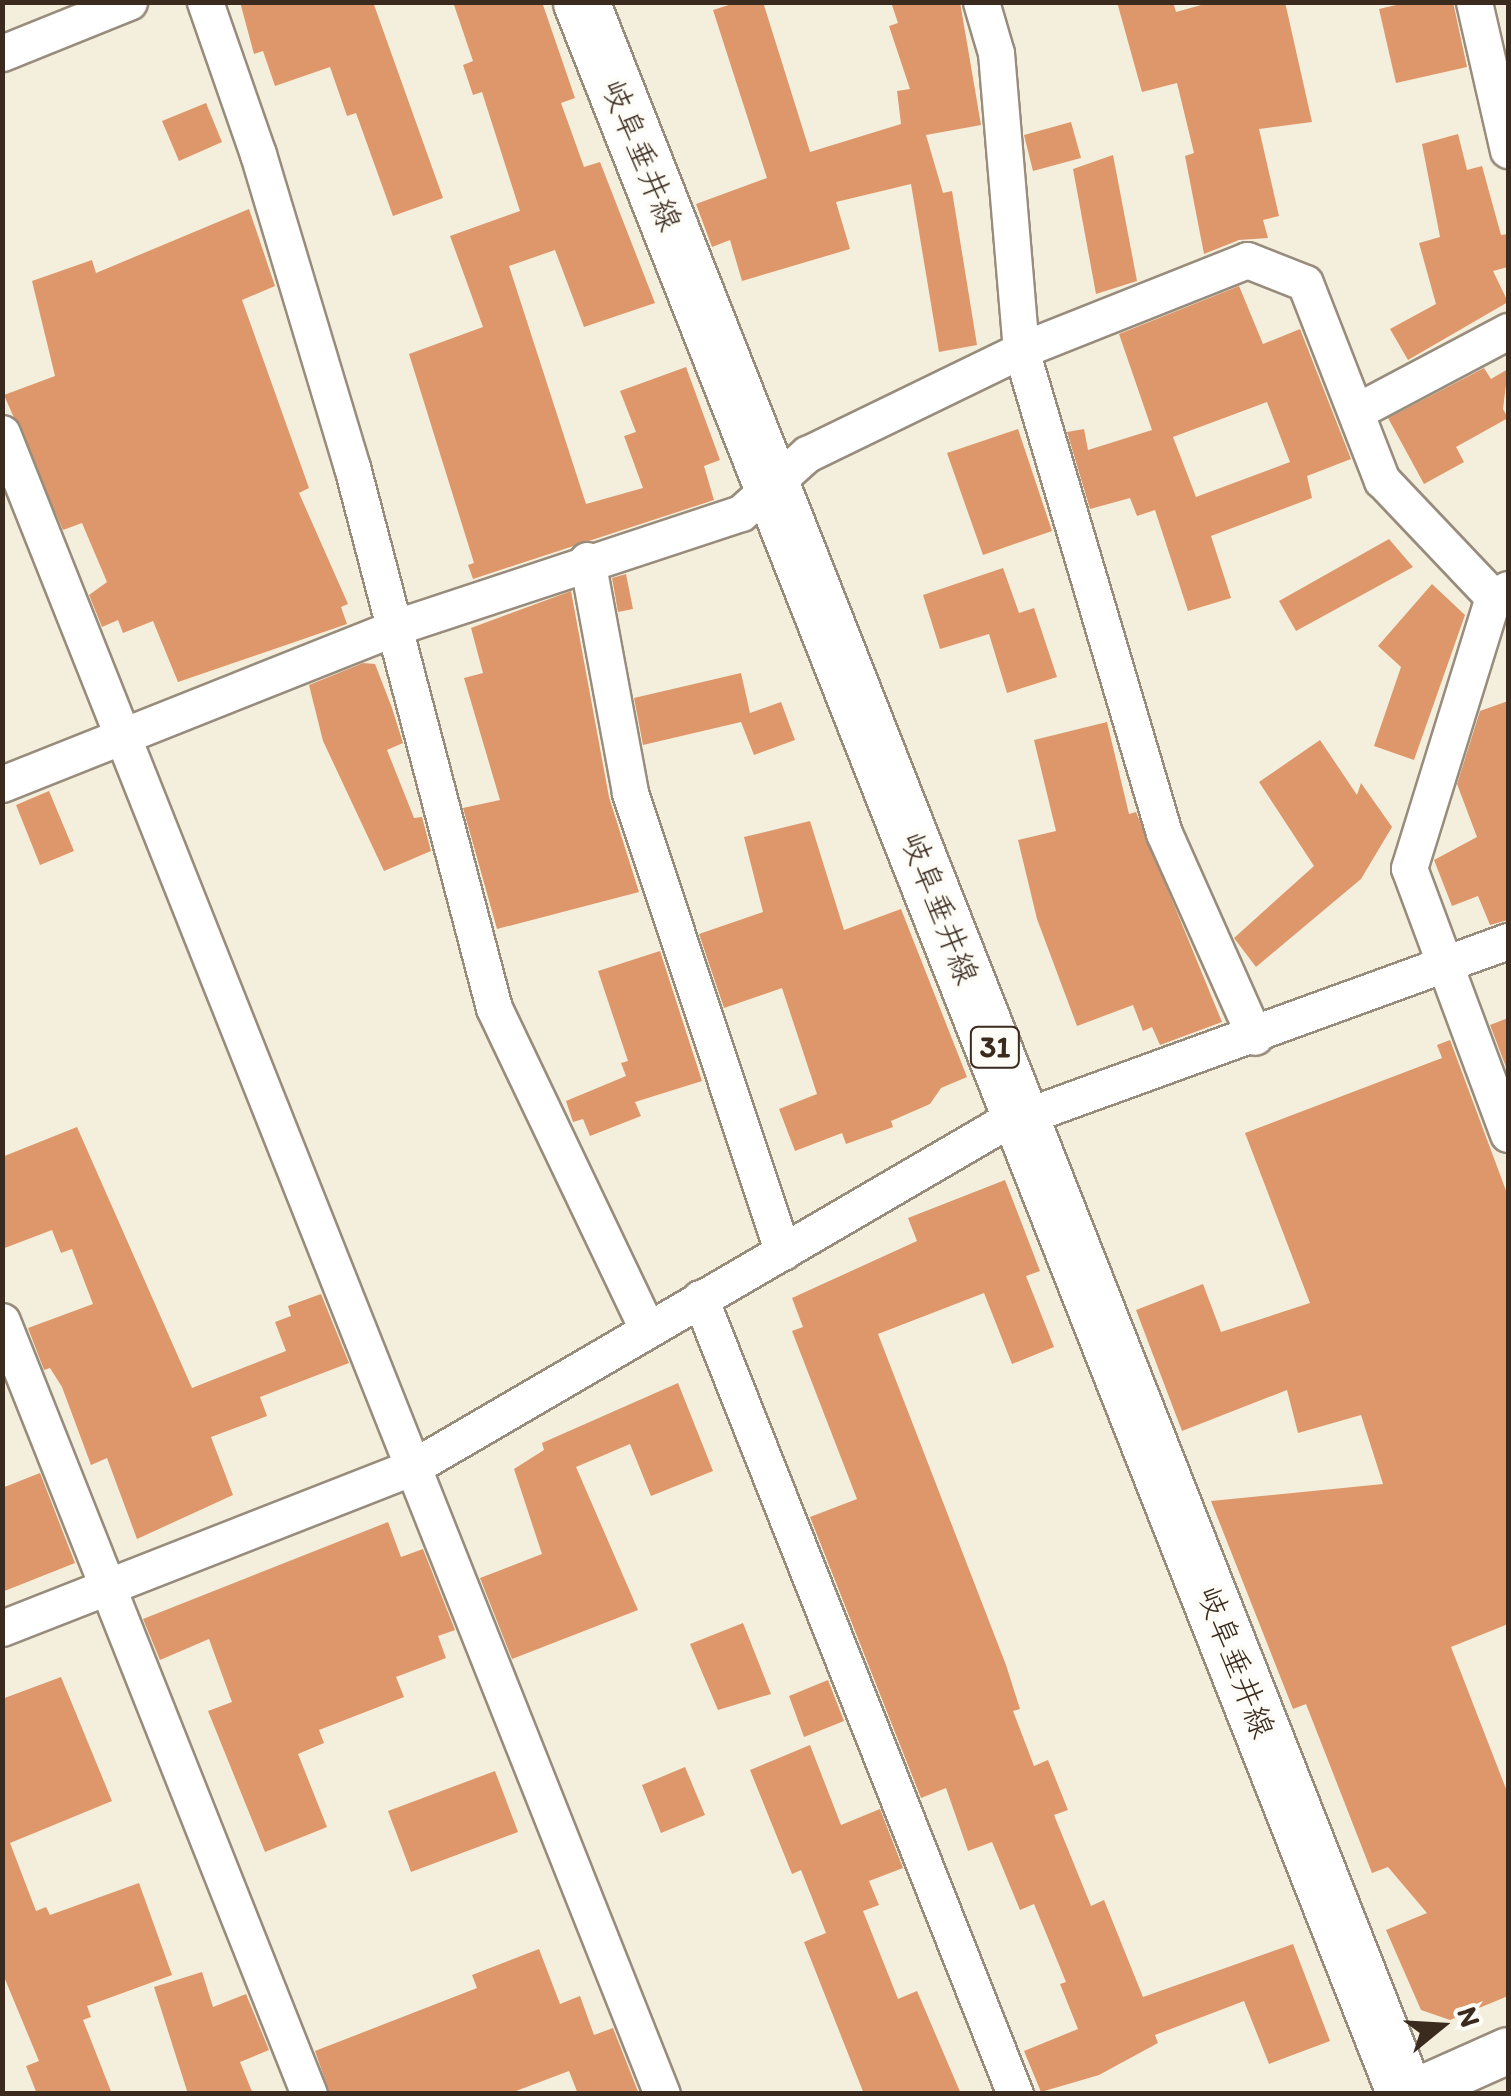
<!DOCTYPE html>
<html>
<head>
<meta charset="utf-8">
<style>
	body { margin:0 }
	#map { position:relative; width:1511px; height:2096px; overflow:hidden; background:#f4efdc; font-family:Itim,"Klee One",sans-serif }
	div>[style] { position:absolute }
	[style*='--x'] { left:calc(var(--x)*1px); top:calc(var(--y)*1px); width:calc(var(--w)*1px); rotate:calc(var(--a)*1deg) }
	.building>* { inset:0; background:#de976a }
	.roads { filter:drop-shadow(2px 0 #988c7d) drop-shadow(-2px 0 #988c7d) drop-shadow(0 2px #988c7d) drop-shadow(0 -2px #988c7d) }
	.minor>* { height:35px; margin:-17.5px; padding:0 17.5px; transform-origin:17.5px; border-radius:17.5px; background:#fff }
	.tertiary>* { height:45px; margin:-22.5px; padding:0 22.5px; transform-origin:22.5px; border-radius:22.5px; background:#fff }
	.primary>* { height:55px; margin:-27.5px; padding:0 27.5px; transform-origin:27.5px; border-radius:27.5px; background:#fff }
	span { translate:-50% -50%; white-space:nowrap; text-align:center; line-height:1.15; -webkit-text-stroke:8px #fdfcf7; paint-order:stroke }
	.shield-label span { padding:2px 8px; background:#fdfcf7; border:2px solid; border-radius:8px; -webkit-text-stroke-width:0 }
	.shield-label { font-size:30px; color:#3b2a1e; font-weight:700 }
	.street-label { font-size:32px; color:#3b2a1e }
	.frame { position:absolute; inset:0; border:5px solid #3b2a1e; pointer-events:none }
	.north { position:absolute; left:1391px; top:1976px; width:100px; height:100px; -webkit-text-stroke:8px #fdfcf7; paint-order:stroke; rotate:72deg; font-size:28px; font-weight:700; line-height:40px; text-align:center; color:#3b2a1e }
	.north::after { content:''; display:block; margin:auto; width:35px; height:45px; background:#3b2a1e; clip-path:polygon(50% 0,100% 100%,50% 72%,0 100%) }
</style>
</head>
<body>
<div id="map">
	<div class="building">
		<div style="clip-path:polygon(240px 2px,373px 2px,443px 198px,393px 216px,356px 113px,347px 116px,330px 67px,275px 86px,263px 51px,254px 54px)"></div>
		<div style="clip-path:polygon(453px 2px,542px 2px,575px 98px,561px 103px,584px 167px,600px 162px,655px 303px,584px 327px,555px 250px,509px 266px,586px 504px,643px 488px,624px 436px,636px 432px,620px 391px,686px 367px,720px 460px,704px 466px,714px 500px,473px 579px,468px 565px,474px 563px,409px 354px,483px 327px,450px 236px,520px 211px,482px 92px,473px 95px,463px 65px,473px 61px)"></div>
		<div style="clip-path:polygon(738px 2px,763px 2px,810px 152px,901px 124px,897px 91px,910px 89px,889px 26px,898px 23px,891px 2px,960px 2px,981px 125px,926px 135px,943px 193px,952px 191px,977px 345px,939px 352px,911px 184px,836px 202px,850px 249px,742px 281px,730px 240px,712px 247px,696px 204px,767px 178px,713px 10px)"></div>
		<div style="clip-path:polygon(1117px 2px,1173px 2px,1176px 12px,1212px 2px,1285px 2px,1312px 122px,1259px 129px,1279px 216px,1263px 220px,1268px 238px,1239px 240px,1204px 254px,1185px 156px,1194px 153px,1177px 83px,1142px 92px)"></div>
		<div style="clip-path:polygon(1409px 2px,1453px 2px,1467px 67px,1396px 83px,1379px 9px)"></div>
		<div style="clip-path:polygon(206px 103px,222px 142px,179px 161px,162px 121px)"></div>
		<div style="clip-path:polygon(1071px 122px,1081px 158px,1033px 171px,1024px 135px)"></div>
		<div style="clip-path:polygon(1458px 134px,1467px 170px,1482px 166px,1501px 235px,1508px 234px,1508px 267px,1493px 271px,1508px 302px,1408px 360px,1390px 329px,1436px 304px,1419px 243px,1440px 237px,1422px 144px)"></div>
		<div style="clip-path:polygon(1113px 155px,1137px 281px,1096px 294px,1073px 169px)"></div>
		<div style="clip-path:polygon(249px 209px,275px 286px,242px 300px,309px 488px,299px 493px,348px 604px,341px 607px,347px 624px,178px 682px,153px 621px,123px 633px,118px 620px,102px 627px,89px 595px,107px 582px,82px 523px,63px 530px,4px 395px,55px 376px,32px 281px,92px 260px,96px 273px)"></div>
		<div style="clip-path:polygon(evenodd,1239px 286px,1263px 344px,1300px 329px,1351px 459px,1307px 476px,1312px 498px,1211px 536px,1231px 598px,1188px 611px,1155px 510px,1137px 516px,1130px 498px,1090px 509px,1067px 432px,1084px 429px,1088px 450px,1152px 430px,1119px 334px,1239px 286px,1267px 402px,1290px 462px,1196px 497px,1173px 437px,1267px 402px)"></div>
		<div style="clip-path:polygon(1484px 368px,1491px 379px,1508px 369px,1503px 409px,1508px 418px,1456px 447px,1464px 462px,1424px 484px,1388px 418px)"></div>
		<div style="clip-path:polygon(1018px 429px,1052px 531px,983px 555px,947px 453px)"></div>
		<div style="clip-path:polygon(1389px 539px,1413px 567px,1296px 631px,1279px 601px)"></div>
		<div style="clip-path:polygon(1003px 568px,1019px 613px,1034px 608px,1057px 677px,1007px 693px,989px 634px,940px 649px,923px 595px)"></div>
		<div style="clip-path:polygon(626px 574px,633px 609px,618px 612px,612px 578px)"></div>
		<div style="clip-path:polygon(1432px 584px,1465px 615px,1414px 760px,1374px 746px,1401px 667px,1378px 646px)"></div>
		<div style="clip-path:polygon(571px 591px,609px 797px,639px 892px,497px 929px,463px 808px,500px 800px,464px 678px,483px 673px,471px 628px)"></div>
		<div style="clip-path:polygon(363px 663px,375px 664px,392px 708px,403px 743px,387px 750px,414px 818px,422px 817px,431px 851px,384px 871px,323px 741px,309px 685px)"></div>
		<div style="clip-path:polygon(741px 673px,750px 713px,781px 702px,795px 740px,754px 755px,741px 722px,643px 745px,634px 698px)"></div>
		<div style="clip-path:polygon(1508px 701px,1508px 920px,1490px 925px,1478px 896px,1452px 906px,1434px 860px,1477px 837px,1457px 784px,1480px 711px)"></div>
		<div style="clip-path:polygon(1107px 722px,1129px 814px,1136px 812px,1222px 1022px,1160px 1045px,1152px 1027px,1143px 1031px,1133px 1005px,1077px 1026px,1037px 919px,1018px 840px,1056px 831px,1034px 740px)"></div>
		<div style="clip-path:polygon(1320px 740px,1357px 795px,1361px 783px,1392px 827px,1361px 879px,1256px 967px,1234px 938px,1314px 866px,1259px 782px)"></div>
		<div style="clip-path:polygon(49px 791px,74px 851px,40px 865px,16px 805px)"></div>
		<div style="clip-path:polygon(810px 821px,844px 930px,901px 909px,967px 1077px,941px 1088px,930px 1104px,891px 1121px,893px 1127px,846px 1144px,842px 1133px,795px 1151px,779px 1109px,817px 1094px,782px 988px,724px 1008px,699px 934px,763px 912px,744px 837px)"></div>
		<div style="clip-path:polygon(660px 951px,702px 1081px,635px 1102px,641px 1116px,590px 1136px,583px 1119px,573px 1122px,566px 1101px,626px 1076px,621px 1063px,628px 1061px,598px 971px)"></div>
		<div style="clip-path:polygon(1508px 1018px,1508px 1066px,1506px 1067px,1490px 1025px)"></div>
		<div style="clip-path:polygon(1450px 1040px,1508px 1196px,1508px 1624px,1451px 1647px,1508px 1794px,1508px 1996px,1450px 2020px,1421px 2010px,1386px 1930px,1427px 1913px,1388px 1867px,1372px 1873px,1306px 1704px,1293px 1709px,1211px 1501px,1383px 1484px,1361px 1415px,1298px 1433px,1287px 1390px,1182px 1431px,1136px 1310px,1203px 1284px,1221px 1332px,1310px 1303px,1245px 1133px,1442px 1058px,1437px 1045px)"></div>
		<div style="clip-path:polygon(77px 1127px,192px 1388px,286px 1351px,275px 1322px,291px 1316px,288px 1306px,321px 1294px,349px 1363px,260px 1397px,267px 1416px,211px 1437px,233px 1495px,137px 1539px,107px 1458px,91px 1465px,62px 1387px,50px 1368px,44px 1370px,28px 1328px,93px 1304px,72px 1249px,61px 1253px,52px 1230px,2px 1249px,2px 1157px)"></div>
		<div style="clip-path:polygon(1005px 1180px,1040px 1271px,1026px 1276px,1054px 1347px,1012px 1364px,984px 1293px,878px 1334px,1006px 1665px,1020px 1709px,1013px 1711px,1034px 1766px,1048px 1760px,1068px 1810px,1054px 1815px,1091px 1906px,1104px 1900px,1143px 1997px,1293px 1944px,1330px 2041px,1269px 2064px,1244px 2001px,1155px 2035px,1158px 2043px,1099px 2075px,1041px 2092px,1024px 2051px,1078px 2029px,1060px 1984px,1066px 1982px,1034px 1904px,1020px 1910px,992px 1842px,968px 1851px,946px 1788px,921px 1798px,810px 1517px,857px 1499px,792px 1331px,803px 1327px,792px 1298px,917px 1241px,908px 1218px)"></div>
		<div style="clip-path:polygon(678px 1383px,713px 1471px,651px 1496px,630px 1444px,576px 1467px,638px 1610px,512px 1659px,480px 1578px,542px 1554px,514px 1469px,544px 1450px,542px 1443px)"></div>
		<div style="clip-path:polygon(40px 1473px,75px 1563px,2px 1592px,2px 1488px)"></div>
		<div style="clip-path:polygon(388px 1522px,401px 1557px,423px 1549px,455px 1630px,438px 1636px,446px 1658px,396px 1677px,404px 1697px,319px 1730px,324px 1743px,298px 1754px,327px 1827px,265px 1852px,208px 1711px,232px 1702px,209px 1639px,160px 1660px,143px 1619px)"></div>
		<div style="clip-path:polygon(743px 1623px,771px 1694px,718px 1710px,690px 1644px)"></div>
		<div style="clip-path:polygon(61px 1677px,112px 1801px,10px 1843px,36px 1911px,46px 1907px,50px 1915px,139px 1883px,172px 1975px,87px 2006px,91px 2017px,83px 2020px,112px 2094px,37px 2094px,26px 2066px,39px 2061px,2px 1972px,2px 1699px)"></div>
		<div style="clip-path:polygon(828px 1680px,844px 1721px,804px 1737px,789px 1696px)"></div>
		<div style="clip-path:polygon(810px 1745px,841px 1825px,880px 1809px,903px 1868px,869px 1881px,879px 1905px,863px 1911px,898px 1999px,917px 1991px,961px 2094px,864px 2094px,804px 1942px,826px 1933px,801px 1870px,792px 1874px,750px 1770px)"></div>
		<div style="clip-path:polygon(685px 1767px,705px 1815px,661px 1833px,642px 1785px)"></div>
		<div style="clip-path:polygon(495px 1771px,518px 1832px,411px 1872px,388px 1811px)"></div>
		<div style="clip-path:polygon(539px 1949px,560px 2004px,580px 1996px,594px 2035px,613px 2028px,639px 2094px,578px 2094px,569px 2071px,508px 2094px,330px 2094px,315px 2051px,477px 1988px,472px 1975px)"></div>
		<div style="clip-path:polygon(202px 1972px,213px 2007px,246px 1994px,269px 2050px,240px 2062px,253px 2094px,188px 2094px,154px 1987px)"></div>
	</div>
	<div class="roads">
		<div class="minor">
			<div style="--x:205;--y:2;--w:161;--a:70.8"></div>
			<div style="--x:258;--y:154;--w:327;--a:73.3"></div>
			<div style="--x:352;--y:467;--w:559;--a:75.29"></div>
			<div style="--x:494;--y:1008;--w:356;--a:64.5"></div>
			<div style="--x:981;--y:2;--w:53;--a:73.6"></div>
			<div style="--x:996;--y:53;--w:298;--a:85.2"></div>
			<div style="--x:1021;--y:350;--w:504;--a:73.51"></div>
			<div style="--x:1164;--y:833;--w:223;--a:66"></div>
			<div style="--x:1474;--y:2;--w:152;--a:77.1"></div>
			<div style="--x:2;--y:53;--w:137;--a:-21.9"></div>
			<div style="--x:1357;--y:411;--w:171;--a:-27.9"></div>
			<div style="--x:2;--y:433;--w:1787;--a:68.33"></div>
			<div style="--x:587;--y:560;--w:237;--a:79.5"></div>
			<div style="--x:630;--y:793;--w:484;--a:71.6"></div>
			<div style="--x:1508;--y:589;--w:17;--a:152"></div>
			<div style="--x:1493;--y:597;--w:284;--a:107.2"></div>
			<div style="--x:1409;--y:868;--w:284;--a:69.6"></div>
			<div style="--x:2;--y:784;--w:424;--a:-21.7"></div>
			<div style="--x:396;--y:627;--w:363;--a:-18.3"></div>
			<div style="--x:741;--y:513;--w:89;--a:-41.8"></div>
			<div style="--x:807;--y:454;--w:238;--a:-25.9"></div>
			<div style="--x:1021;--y:350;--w:243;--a:-21.7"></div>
			<div style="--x:1247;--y:260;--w:62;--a:21.6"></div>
			<div style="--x:1305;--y:283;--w:212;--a:68.7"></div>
			<div style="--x:1382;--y:480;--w:161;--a:46.5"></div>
			<div style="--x:700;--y:1298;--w:856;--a:68.41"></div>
			<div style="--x:2;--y:1321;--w:832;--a:68.34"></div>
			<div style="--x:2;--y:1628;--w:441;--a:-21.4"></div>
			<div style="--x:413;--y:1467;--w:675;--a:-30.25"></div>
			<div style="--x:996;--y:1127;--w:545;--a:-19.97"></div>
		</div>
		<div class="tertiary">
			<div style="--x:1409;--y:2094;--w:108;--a:-24"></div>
		</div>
		<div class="primary">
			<div style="--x:581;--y:2;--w:2248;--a:68.5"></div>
		</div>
	</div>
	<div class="shield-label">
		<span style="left:995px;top:1047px">31</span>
	</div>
	<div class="street-label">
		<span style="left:642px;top:155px;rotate:68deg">岐阜垂井線</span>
		<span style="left:940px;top:908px;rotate:69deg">岐阜垂井線</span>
		<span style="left:1236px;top:1662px;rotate:69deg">岐阜垂井線</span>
	</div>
	<div class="frame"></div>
	<div class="north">N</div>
</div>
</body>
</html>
